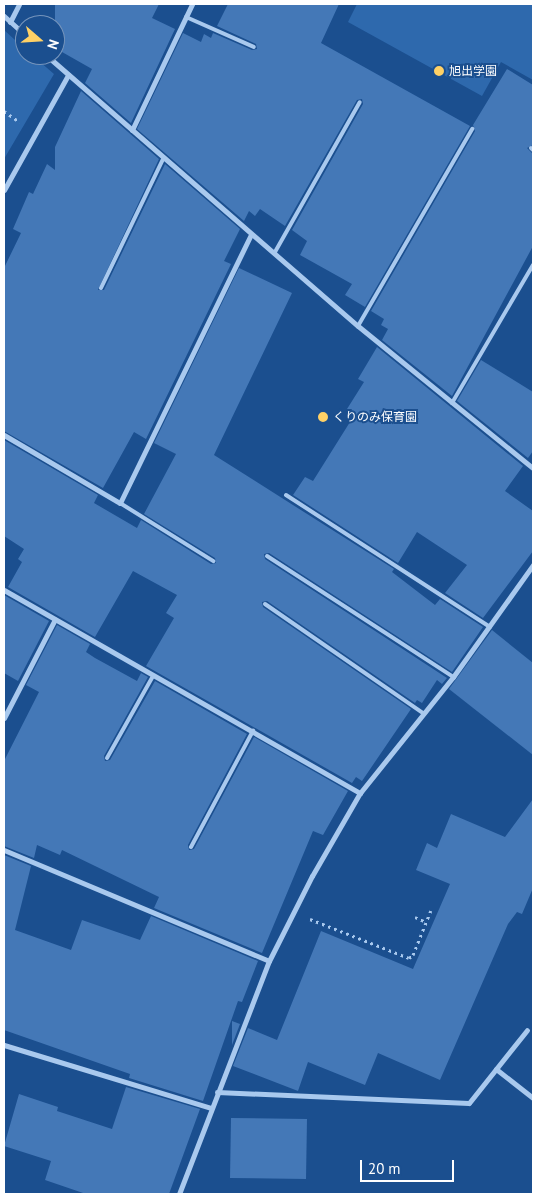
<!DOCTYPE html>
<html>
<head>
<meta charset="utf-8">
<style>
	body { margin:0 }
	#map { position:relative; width:537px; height:1198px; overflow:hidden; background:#1b4f8f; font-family:"PT Sans","Noto Sans JP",sans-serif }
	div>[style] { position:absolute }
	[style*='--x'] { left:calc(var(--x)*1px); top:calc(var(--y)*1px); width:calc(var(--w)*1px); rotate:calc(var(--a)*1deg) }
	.green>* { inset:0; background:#2e69ad }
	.building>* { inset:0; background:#4478b7 }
	.path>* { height:3px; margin-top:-1.5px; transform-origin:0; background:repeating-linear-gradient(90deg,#a9c9ee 0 2.5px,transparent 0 6.5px) }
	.lane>* { height:4px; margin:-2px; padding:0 2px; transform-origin:2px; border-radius:2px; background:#a9c9ee }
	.street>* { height:5px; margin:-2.5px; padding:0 2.5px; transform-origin:2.5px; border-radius:2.5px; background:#a9c9ee }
	.dots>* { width:14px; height:14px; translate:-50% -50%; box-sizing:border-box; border:2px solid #1b4f8f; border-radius:50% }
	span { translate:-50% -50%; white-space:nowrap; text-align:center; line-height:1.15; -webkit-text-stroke:4px #1b4f8f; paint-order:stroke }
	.poi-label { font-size:12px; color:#fff }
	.left { translate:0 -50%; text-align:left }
	.frame { position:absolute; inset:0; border:5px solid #fff; pointer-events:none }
	.north { position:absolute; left:15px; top:15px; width:50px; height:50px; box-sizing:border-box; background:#1b4f8f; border:1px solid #7695bc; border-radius:50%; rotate:109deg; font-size:14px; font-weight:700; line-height:20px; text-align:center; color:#fff }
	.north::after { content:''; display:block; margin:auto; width:18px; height:22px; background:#ffd166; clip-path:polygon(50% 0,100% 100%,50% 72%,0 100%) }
	.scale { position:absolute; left:360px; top:1160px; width:94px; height:22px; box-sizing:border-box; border:2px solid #fff; border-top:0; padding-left:6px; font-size:15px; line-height:18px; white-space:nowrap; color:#fff; -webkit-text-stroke:4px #1b4f8f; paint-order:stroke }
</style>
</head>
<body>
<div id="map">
	<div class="green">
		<div style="clip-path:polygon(357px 4px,533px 4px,533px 80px,501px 62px,482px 96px,348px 22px)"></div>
		<div style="clip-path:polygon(4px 30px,25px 49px,25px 55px,32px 55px,54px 74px,4px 159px)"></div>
	</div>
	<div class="building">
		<div style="clip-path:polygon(55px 4px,159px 4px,152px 18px,175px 29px,131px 123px,85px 83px,92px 69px,55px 48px)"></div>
		<div style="clip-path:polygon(228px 4px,339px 4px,321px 43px,470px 126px,365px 307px,345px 295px,352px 284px,300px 255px,307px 241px,292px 230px,363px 104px,362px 99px,357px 100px,285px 226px,260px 209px,255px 216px,249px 211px,244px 221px,137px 129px,183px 33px,201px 42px,204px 34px,211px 38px,213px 33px,252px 50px,257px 49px,256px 44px,217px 26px)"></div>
		<div style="clip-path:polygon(507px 69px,533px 85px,533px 145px,527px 148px,533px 154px,533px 246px,452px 396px,382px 340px,388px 329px,381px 325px,384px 319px,371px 311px,475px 131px,473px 125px)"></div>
		<div style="clip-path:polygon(81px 91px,159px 159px,98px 290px,104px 290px,165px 164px,240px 229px,224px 261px,231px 264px,146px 439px,134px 432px,103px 488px,4px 431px,4px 268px,21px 233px,13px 229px,29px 192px,33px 194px,47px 164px,55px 170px,55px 147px)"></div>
		<div style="clip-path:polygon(239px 268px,292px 293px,214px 455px,394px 569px,392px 572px,435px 605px,440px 599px,483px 627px,452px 672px,269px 553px,264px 554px,265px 559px,447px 678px,442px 684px,437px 680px,422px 703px,417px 700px,415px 703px,267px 601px,262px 602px,263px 607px,411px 709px,362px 781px,356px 777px,352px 783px,146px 666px,174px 618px,166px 613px,177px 595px,133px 571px,95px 637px,8px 587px,22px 562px,18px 559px,24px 549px,4px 536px,4px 440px,98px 495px,94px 503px,137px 528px,141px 520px,211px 564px,216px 563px,215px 558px,144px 514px,176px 454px,154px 443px)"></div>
		<div style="clip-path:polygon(377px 347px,523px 466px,505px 491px,533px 511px,533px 551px,483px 618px,445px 593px,467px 565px,417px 532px,398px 563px,293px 495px,305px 477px,313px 481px,355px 414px,347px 409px,364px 382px,358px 379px)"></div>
		<div style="clip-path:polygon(481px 360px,533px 392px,533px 451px,528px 458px,457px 401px)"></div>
		<div style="clip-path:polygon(4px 595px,49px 621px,18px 681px,4px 673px)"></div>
		<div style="clip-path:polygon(57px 625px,90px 644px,86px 652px,95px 658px,137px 681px,141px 673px,148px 677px,104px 756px,105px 761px,110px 760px,155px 681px,247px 734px,188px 845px,189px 850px,194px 849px,254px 737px,348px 791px,323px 835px,313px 831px,262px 953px,154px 908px,159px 897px,62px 850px,60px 855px,37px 845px,34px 858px,4px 846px,4px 761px,39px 692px,26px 685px)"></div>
		<div style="clip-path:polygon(492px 630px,533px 663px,533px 755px,449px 689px)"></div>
		<div style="clip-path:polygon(533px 799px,533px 888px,522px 914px,517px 912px,508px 924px,440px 1080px,378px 1053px,365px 1085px,308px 1062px,298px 1091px,233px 1066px,248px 1028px,277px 1040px,321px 931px,413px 969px,450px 884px,416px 870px,427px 843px,437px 848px,451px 814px,505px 837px)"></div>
		<div style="clip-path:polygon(4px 855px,31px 866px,15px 930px,71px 950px,82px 920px,140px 940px,151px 916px,258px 961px,242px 1002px,238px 1001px,203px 1101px,129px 1078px,130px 1074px,4px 1030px)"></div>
		<div style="clip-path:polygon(232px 1021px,240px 1024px,232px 1045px)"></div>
		<div style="clip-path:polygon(126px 1087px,200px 1109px,169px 1194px,86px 1194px,45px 1180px,51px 1161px,4px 1146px,19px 1094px,58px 1107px,57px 1111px,112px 1129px)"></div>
		<div style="clip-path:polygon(231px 1118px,307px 1119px,306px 1179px,230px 1178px)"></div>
	</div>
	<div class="path">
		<div style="--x:4;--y:111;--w:19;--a:35"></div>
		<div style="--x:415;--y:917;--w:12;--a:24"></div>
		<div style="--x:310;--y:919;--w:106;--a:21.5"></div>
		<div style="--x:409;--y:958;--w:5;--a:-37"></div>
		<div style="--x:413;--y:955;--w:48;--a:-68.2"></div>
	</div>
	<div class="lane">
		<div style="--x:186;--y:17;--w:74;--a:23.8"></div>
		<div style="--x:531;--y:148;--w:3;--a:45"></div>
		<div style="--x:275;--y:252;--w:172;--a:-60.5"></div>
		<div style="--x:101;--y:288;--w:143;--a:-64.3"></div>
		<div style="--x:358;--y:326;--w:228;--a:-59.9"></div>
		<div style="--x:452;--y:403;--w:160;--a:-59.6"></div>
		<div style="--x:286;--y:495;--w:243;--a:32.9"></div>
		<div style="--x:120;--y:503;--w:110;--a:31.9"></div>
		<div style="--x:267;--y:556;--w:222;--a:33"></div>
		<div style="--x:265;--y:604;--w:192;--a:34.6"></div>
		<div style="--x:107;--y:758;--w:94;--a:-60.7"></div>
		<div style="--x:191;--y:847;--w:132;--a:-61.9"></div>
	</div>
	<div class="street">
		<div style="--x:4;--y:16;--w:28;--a:42"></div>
		<div style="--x:10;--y:22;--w:20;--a:-63"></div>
		<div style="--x:46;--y:55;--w:413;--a:41"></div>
		<div style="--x:358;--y:326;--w:225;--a:39.1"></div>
		<div style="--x:132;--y:130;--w:140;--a:-64.5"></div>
		<div style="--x:4;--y:190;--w:132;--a:-60.9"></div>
		<div style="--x:4;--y:435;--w:134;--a:30.4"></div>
		<div style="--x:120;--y:503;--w:299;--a:-64"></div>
		<div style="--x:4;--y:590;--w:410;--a:29.7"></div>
		<div style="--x:4;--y:718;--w:111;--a:-62.7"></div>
		<div style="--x:4;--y:850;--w:287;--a:22.7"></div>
		<div style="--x:4;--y:1045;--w:216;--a:16.9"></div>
		<div style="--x:496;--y:1069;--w:47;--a:38.1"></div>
		<div style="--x:217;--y:1092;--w:252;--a:2.5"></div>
		<div style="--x:469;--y:1103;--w:93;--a:-51.5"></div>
		<div style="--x:179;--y:1194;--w:250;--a:-68.9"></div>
		<div style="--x:269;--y:961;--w:95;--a:-63.2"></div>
		<div style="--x:312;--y:876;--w:96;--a:-60"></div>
		<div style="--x:360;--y:793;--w:149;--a:-51.3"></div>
		<div style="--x:453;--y:677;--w:138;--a:-54.5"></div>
	</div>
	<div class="dots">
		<div style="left:439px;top:71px;background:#ffd166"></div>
		<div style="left:323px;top:417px;background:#ffd166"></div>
	</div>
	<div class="poi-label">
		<span class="left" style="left:449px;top:71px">旭出学園</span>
		<span class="left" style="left:333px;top:417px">くりのみ保育園</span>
	</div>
	<div class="frame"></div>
	<div class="north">N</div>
	<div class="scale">20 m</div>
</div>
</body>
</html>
